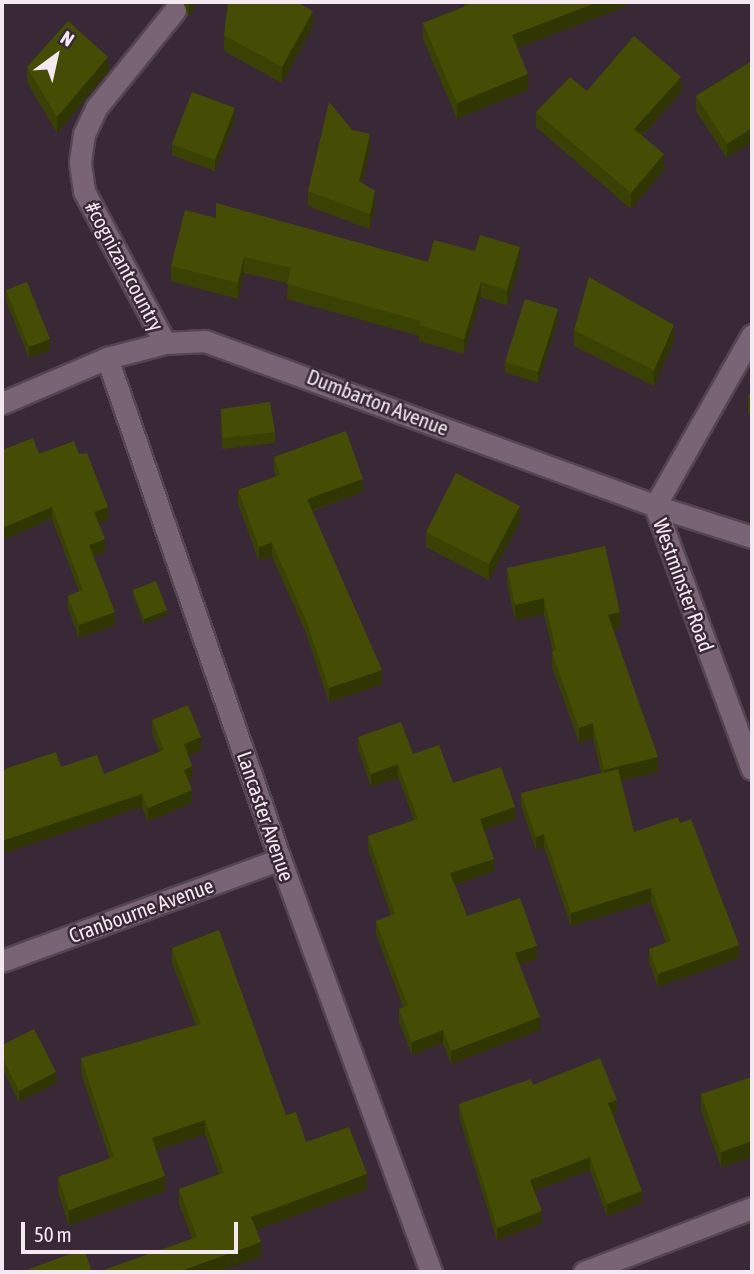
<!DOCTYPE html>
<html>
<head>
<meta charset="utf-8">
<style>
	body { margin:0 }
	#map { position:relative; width:754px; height:1274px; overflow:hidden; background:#392936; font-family:"Asap Condensed",sans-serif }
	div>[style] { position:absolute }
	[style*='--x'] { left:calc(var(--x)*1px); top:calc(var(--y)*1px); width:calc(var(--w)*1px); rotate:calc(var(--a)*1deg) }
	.roads { filter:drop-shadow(2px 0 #534551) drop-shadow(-2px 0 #534551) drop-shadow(0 2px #534551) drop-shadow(0 -2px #534551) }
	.minor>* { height:21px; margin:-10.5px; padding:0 10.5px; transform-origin:10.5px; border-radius:10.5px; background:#786474 }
	.wall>* { inset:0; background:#3a4203 }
	.shaded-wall>* { inset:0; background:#303602 }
	.building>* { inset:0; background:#444d03 }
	span { translate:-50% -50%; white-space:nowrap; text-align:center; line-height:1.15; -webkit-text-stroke:5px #392936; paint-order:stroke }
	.street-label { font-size:21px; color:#f4e8f1 }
	.frame { position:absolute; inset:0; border:4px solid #f4e8f1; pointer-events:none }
	.north { position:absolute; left:21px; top:21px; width:70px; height:70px; -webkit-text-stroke:5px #392936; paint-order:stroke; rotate:33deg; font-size:19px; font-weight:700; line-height:28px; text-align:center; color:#f4e8f1 }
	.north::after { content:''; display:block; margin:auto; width:24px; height:32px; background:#f4e8f1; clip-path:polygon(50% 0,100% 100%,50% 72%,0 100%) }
	.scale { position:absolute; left:21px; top:1222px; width:217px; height:32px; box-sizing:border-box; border:4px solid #f4e8f1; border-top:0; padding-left:9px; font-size:21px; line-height:24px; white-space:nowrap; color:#f4e8f1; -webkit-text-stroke:5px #392936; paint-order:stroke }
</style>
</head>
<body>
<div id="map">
	<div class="roads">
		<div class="minor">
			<div style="--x:752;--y:335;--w:197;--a:119.6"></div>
			<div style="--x:655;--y:506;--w:280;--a:69.8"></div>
			<div style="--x:165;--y:343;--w:172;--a:-118.1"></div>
			<div style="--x:84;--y:191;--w:29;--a:-98"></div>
			<div style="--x:80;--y:162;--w:28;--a:-82"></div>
			<div style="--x:84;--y:134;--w:29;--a:-65"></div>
			<div style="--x:96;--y:108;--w:126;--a:-51.1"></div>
			<div style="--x:107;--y:358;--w:530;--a:70.95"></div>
			<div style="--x:280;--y:859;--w:440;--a:69.9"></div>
			<div style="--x:2;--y:403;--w:114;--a:-23.2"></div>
			<div style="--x:107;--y:358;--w:60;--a:-14.5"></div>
			<div style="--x:165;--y:343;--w:40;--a:-2.9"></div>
			<div style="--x:205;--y:341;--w:479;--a:20.1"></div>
			<div style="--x:655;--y:506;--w:102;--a:17.7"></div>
			<div style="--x:2;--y:961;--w:296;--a:-20.1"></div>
			<div style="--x:584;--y:1272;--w:180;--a:-20.9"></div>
		</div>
	</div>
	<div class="wall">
		<div style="clip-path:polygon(183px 2px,196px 2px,189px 17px)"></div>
		<div style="clip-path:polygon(464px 2px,627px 2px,627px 6px,517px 48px,528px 90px,457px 119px,423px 39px,423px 23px,464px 7px)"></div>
		<div style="clip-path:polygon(313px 26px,282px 83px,224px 51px,224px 35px)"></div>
		<div style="clip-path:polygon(752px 61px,727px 158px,696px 111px,696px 96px)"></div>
		<div style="clip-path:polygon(27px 67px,108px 72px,57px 133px,27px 82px)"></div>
		<div style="clip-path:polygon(587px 91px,681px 92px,642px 136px,664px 170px,631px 209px,536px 127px,536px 112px)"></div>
		<div style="clip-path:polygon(235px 119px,215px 171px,172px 155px,172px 144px)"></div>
		<div style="clip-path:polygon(352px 130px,370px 149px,362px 183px,375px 206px,370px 229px,308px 206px,308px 191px)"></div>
		<div style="clip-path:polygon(216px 218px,428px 262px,475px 251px,520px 262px,507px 306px,481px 297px,464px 354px,419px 341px,419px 336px,287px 299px,288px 283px,244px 273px,238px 299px,171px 281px,171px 266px)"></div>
		<div style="clip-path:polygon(6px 290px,50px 350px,29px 358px,6px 301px)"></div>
		<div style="clip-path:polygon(558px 320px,538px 383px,505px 372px,505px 362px)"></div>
		<div style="clip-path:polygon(574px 330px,674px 341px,654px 386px,574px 346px)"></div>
		<div style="clip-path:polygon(752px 390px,752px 415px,748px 413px,748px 397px)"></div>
		<div style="clip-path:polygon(221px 409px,275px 432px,275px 443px,222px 449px)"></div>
		<div style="clip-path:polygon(2px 450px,39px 454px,79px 454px,108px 520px,99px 523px,105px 552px,93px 556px,115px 625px,79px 638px,68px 608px,68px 596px,79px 591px,52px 519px,3px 540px,3px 547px)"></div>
		<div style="clip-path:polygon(274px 457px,363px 492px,312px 511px,382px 684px,329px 702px,306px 633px,272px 556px,259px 561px,238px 504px,238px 490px,276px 477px,274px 471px)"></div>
		<div style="clip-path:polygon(520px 521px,489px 580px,426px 547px,426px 532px)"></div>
		<div style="clip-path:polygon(507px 568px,620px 628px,613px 630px,658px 772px,621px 781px,634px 832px,739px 958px,658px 987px,649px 962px,649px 949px,666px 943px,651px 902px,571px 926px,544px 847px,536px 850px,521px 806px,521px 793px,601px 773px,593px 738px,579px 743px,552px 667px,552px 652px,553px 652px,544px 614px,515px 620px,507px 583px)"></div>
		<div style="clip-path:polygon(133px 590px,167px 615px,144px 624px,133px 595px)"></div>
		<div style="clip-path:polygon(152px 720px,201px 750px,188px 755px,192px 779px,188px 781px,192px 803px,148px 821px,142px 807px,61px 767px,104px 774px,160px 752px,152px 733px)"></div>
		<div style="clip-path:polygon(358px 737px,413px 754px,453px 783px,515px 819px,484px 830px,494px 871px,455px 885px,467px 916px,537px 959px,519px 964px,540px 1030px,451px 1064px,443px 1043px,412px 1055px,399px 1022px,399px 1009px,403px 1007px,376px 934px,376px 921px,391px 915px,368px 849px,368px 836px,414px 820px,398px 777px,371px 787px,358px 749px)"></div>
		<div style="clip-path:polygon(172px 948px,286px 1115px,306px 1142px,367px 1189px,256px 1230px,261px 1257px,192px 1238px,179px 1204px,179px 1189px,219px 1174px,205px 1134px,156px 1151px,165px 1191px,69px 1225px,58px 1192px,58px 1177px,110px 1159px,81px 1073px,81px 1058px,196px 1025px,172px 963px)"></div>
		<div style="clip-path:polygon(2px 1045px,56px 1083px,19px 1102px,2px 1068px)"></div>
		<div style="clip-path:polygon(752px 1077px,752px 1157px,721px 1167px,701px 1110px,701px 1094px)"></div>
		<div style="clip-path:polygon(533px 1085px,617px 1112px,613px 1114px,642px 1203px,607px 1216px,590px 1170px,534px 1191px,542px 1223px,497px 1240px,459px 1116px,459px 1104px)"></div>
	</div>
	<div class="shaded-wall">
		<div style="clip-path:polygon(189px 2px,196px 2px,189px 17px)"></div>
		<div style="clip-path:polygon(598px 2px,627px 2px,627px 6px,512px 50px,512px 35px)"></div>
		<div style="clip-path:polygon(313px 11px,313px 26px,282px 83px,282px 67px)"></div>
		<div style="clip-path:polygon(108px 57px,108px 72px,57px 133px,57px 117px)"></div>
		<div style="clip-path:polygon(528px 74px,528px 90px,457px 119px,457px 103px)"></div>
		<div style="clip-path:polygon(681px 77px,681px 92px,634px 145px,634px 129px)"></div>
		<div style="clip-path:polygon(235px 108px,235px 119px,215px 171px,215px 160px)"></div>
		<div style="clip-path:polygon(752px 128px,752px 142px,727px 158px,727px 144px)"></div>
		<div style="clip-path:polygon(370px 134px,370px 149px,359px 195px,359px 181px)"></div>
		<div style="clip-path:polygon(664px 154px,664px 170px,631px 209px,631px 193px)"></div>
		<div style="clip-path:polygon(375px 191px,375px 206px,370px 229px,370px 214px)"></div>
		<div style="clip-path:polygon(520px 247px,520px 262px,507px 306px,507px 290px)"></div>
		<div style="clip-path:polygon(244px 257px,244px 273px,238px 299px,238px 283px)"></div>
		<div style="clip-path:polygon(481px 282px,481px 297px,464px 354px,464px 339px)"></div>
		<div style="clip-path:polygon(558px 309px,558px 320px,538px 383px,538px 372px)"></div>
		<div style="clip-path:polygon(674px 325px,674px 341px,654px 386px,654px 370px)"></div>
		<div style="clip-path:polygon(50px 339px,50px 350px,29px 358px,29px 347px)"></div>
		<div style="clip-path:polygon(363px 479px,363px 492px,307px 512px,307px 499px)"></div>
		<div style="clip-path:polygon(520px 506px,520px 521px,489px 580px,489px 564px)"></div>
		<div style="clip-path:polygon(52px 507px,52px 519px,3px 540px,3px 547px,2px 547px,2px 528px)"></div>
		<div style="clip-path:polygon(108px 507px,108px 520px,94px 525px,94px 512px)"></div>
		<div style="clip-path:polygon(105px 539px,105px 552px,89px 557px,89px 545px)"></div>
		<div style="clip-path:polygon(272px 542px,272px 556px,259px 561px,259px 547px)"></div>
		<div style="clip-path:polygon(544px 598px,544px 614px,515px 620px,515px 605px)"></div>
		<div style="clip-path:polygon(167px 610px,167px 615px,144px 624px,144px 619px)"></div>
		<div style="clip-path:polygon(115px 612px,115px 625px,79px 638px,79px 625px)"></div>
		<div style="clip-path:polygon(620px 612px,620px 628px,608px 631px,608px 615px)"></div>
		<div style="clip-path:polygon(382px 670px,382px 684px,329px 702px,329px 688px)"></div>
		<div style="clip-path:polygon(593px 723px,593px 738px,579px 743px,579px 728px)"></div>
		<div style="clip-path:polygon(201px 737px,201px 750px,184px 757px,184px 744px)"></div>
		<div style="clip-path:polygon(658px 757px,658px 772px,604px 785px,604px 770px)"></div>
		<div style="clip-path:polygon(398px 764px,398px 777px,371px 787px,371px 774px)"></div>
		<div style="clip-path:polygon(192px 766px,192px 779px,184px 782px,184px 770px)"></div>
		<div style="clip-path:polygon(192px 790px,192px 803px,148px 821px,148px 808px)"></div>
		<div style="clip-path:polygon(142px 794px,142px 807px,2px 854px,2px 841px)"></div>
		<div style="clip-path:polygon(515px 807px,515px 819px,480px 832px,480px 819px)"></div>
		<div style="clip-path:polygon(544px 834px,544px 847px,536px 850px,536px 837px)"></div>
		<div style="clip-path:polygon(494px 859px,494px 871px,450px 886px,450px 873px)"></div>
		<div style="clip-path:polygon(651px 888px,651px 902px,571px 926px,571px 913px)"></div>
		<div style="clip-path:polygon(739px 945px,739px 958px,658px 987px,658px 974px)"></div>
		<div style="clip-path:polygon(537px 946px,537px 959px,515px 966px,515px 953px)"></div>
		<div style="clip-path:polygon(540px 1017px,540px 1030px,451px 1064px,451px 1051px)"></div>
		<div style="clip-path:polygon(443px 1030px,443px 1043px,412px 1055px,412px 1042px)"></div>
		<div style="clip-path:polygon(56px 1072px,56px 1083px,19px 1102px,19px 1091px)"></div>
		<div style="clip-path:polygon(617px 1100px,617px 1112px,608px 1115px,608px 1103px)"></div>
		<div style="clip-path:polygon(205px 1120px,205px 1134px,152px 1152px,152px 1138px)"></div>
		<div style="clip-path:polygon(752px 1141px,752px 1157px,721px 1167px,721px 1152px)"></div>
		<div style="clip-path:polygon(590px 1157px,590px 1170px,530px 1193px,530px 1180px)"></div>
		<div style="clip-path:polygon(367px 1174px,367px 1189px,251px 1232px,251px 1217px)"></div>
		<div style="clip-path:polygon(165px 1176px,165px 1191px,69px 1225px,69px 1210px)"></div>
		<div style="clip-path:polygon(642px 1191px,642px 1203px,607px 1216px,607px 1204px)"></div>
		<div style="clip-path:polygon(542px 1211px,542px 1223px,497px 1240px,497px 1228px)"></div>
		<div style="clip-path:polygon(261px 1242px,261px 1257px,218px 1272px,184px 1272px,184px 1270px)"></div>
	</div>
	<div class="building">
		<div style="clip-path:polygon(228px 2px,296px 2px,313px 11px,282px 67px,224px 35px)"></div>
		<div style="clip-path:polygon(467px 2px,598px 2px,512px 35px,528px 74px,457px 103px,423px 23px,469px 5px)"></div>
		<div style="clip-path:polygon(68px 21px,108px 57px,57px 117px,27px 67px)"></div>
		<div style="clip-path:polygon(634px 36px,681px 77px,634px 129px,664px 154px,631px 193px,536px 112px,570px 77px,587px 91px)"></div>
		<div style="clip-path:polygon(752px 61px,752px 128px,727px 144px,696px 96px)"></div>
		<div style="clip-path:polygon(192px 92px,235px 108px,215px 160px,172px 144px)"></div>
		<div style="clip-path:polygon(329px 102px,352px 130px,370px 134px,359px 181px,375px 191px,370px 214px,308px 191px)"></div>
		<div style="clip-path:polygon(216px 203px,428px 262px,434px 240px,475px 251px,480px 235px,520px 247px,507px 290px,481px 282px,464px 339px,419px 325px,421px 321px,287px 284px,291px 268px,244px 257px,238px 283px,171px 266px,185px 210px,216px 218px)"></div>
		<div style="clip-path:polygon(589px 277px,674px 325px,654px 370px,574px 330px)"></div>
		<div style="clip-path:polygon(27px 282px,50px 339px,29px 347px,6px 290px)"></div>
		<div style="clip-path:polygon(525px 299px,558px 309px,538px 372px,505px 362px)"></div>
		<div style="clip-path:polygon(752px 390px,752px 400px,748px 397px)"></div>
		<div style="clip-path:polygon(270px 402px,275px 432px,222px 438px,221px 409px)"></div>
		<div style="clip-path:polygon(346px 431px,363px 479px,307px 499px,382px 670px,329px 688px,306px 620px,272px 542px,259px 547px,238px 490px,280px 475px,274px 457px)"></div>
		<div style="clip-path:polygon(33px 438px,39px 454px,74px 441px,79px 454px,87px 453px,108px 507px,94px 512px,105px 539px,89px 545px,115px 612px,79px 625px,68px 596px,83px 590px,52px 507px,2px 528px,2px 450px)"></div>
		<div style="clip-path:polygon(456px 473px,520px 506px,489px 564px,426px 532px)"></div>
		<div style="clip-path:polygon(605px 546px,620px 612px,608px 615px,658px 757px,604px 770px,593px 723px,579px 728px,552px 652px,556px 650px,544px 598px,515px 605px,507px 568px)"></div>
		<div style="clip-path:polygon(156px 581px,167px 610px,144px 619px,133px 590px)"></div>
		<div style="clip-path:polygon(188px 705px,201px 737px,184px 744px,192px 766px,184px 770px,192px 790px,148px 808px,142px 794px,2px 841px,2px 770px,56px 752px,61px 767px,97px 755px,104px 774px,164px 750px,152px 720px)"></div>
		<div style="clip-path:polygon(401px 722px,413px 754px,439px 745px,453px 783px,501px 767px,515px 807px,480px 819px,494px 859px,450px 873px,467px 916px,520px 898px,537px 946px,515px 953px,540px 1017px,451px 1051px,443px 1030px,412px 1042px,399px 1009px,408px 1006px,376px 921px,395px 914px,368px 836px,418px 819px,398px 764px,371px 774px,358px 737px)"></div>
		<div style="clip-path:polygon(618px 769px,634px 832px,678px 817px,680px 823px,691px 819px,739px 945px,658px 974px,649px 949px,671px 941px,651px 888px,571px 913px,544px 834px,536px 837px,521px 793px)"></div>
		<div style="clip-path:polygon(219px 930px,286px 1115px,296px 1112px,306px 1142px,349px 1127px,367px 1174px,251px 1217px,261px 1242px,184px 1270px,185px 1272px,98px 1272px,197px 1237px,179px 1189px,224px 1173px,205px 1120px,152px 1138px,165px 1176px,69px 1210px,58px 1177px,114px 1157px,81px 1058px,201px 1024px,172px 948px)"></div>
		<div style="clip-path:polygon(34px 1029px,56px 1072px,19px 1091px,2px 1057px,2px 1045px)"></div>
		<div style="clip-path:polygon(600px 1058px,617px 1100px,608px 1103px,642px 1191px,607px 1204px,590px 1157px,530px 1180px,542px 1211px,497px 1228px,459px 1104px,531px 1079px,533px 1085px)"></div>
		<div style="clip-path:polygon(752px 1077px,752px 1141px,721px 1152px,701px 1094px)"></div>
		<div style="clip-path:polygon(84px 1249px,92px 1272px,21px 1272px)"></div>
	</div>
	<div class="street-label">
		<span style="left:125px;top:266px;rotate:62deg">#cognizantcountry</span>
		<span style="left:378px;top:402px;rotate:21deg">Dumbarton Avenue</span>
		<span style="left:684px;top:585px;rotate:70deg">Westminster Road</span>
		<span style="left:266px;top:816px;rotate:71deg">Lancaster Avenue</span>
		<span style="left:141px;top:910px;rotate:-20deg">Cranbourne Avenue</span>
	</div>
	<div class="frame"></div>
	<div class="north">N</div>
	<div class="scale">50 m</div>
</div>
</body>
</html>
